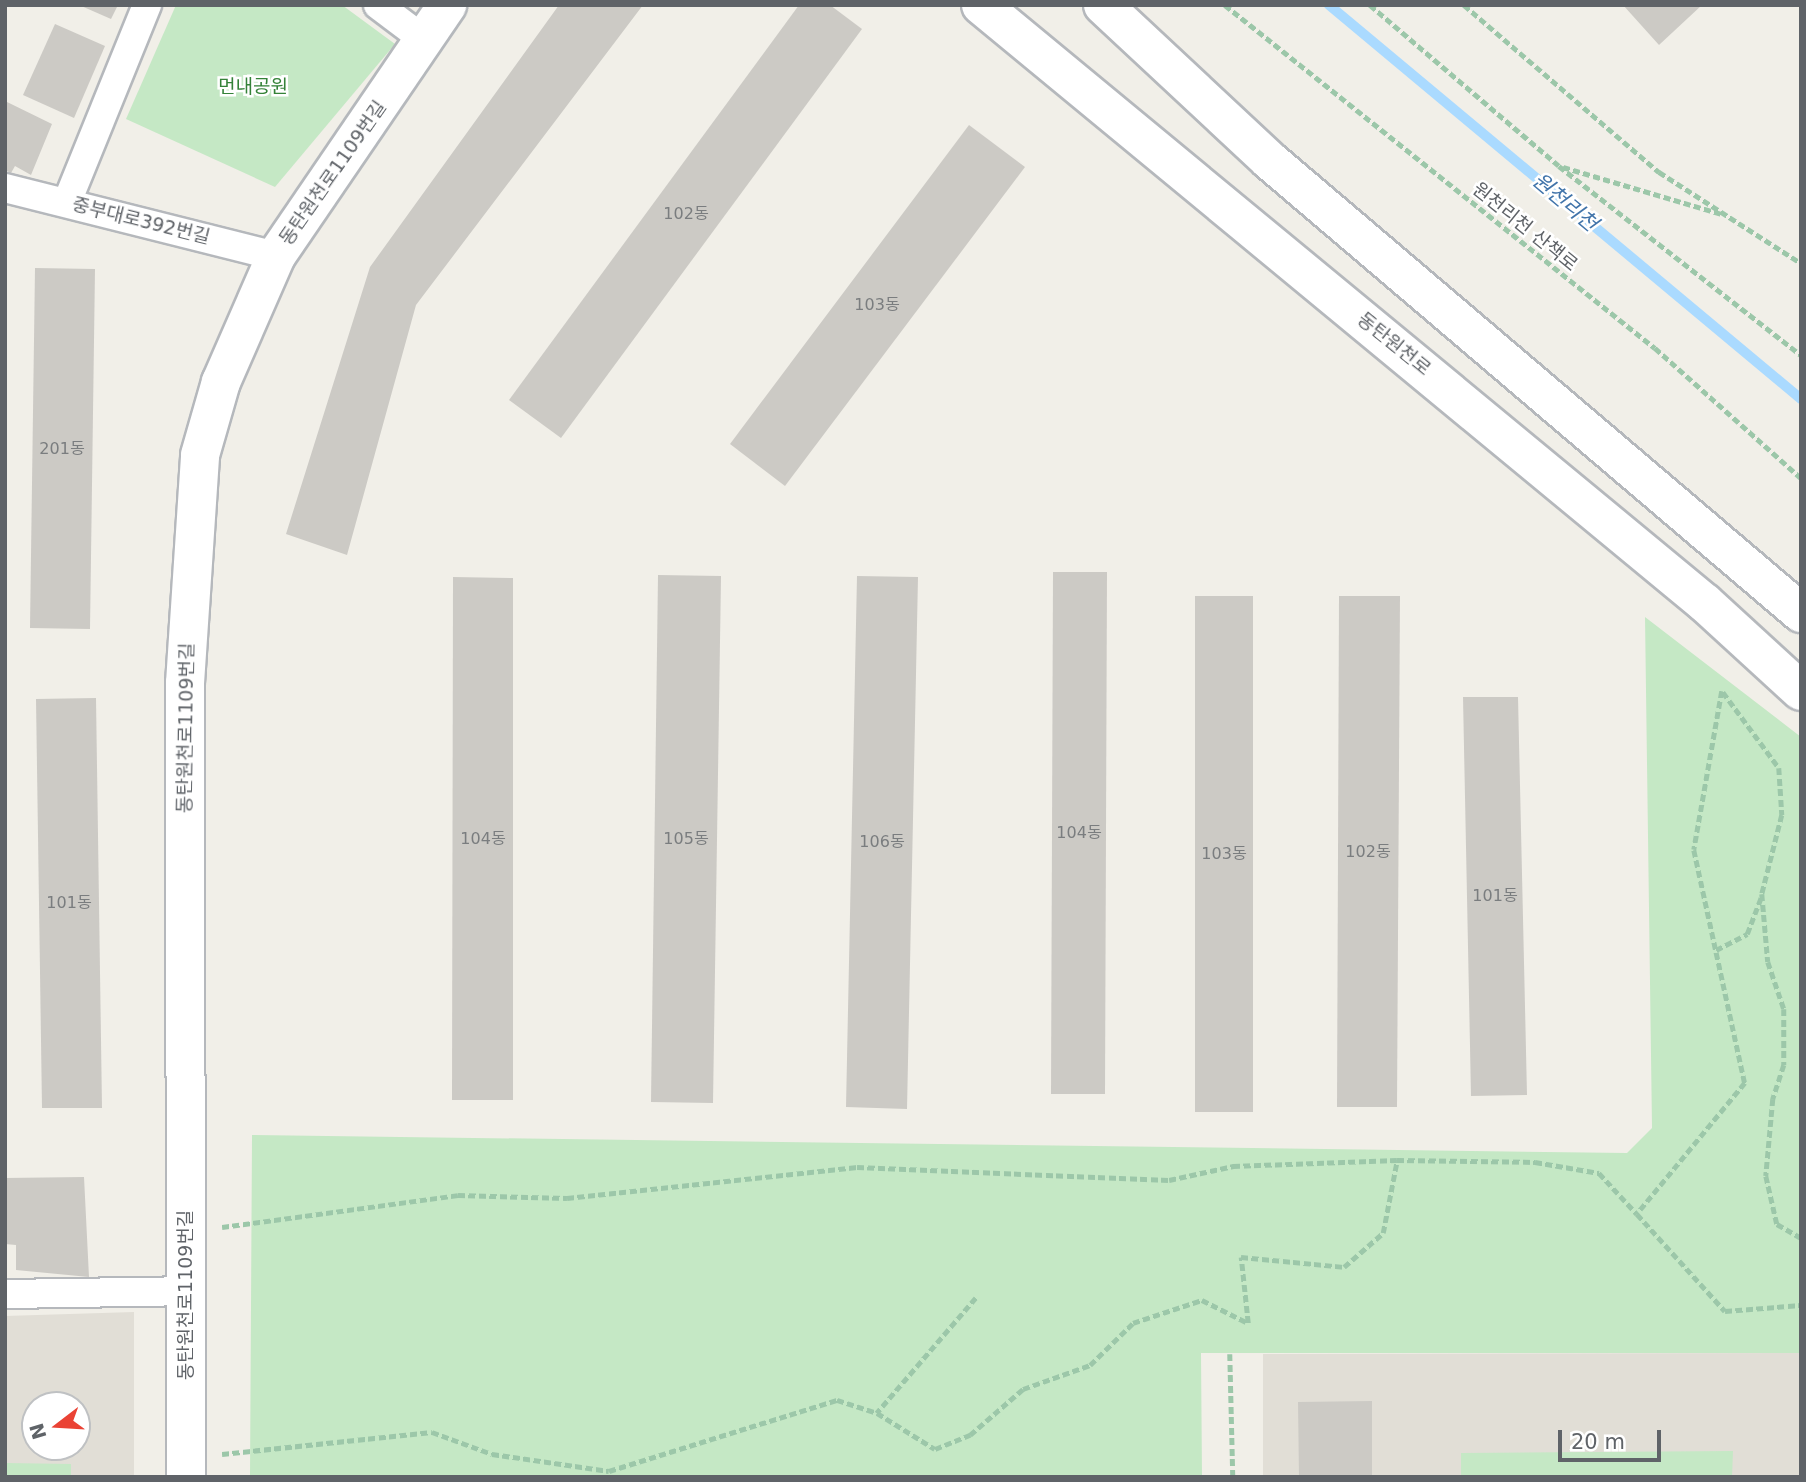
<!DOCTYPE html>
<html>
<head>
<meta charset="utf-8">
<style>
	body { margin:0 }
	#map { position:relative; width:1806px; height:1482px; overflow:hidden; background:#f1efe8; font-family:"DejaVu Sans","Noto Sans KR",sans-serif }
	div>[style] { position:absolute }
	[style*='--x'] { left:calc(var(--x)*1px); top:calc(var(--y)*1px); width:calc(var(--w)*1px); rotate:calc(var(--a)*1deg) }
	.education>* { inset:0; background:#e1ded6 }
	.green>* { inset:0; background:#c5e8c5 }
	.stream>* { height:10px; margin:-5px; padding:0 5px; transform-origin:5px; border-radius:5px; background:#aadaff }
	.building>* { inset:0; background:#cccac5 }
	.path>* { height:4.5px; margin-top:-2.25px; transform-origin:0; background:repeating-linear-gradient(90deg,#9cc7a9 0 7px,transparent 0 10.5px) }
	.roads { filter:drop-shadow(2px 0 #b5b8bc) drop-shadow(-2px 0 #b5b8bc) drop-shadow(0 2px #b5b8bc) drop-shadow(0 -2px #b5b8bc) }
	.street>* { height:28px; margin:-14px; padding:0 14px; transform-origin:14px; border-radius:14px; background:#fff }
	.secondary>* { height:38px; margin:-19px; padding:0 19px; transform-origin:19px; border-radius:19px; background:#fff }
	span { translate:-50% -50%; white-space:nowrap; text-align:center; line-height:1.15; -webkit-text-stroke:5px #fff; paint-order:stroke }
	.number-label { font-size:16px; color:#7a7d7f }
	.number-label span { -webkit-text-stroke-width:0 }
	.park-label { font-size:19px; color:#348238 }
	.street-label { font-size:19px; color:#5f6368 }
	.water-label { font-size:21px; color:#4174aa; font-style:italic }
	.frame { position:absolute; inset:0; border:7px solid #5f6368; pointer-events:none }
	.north { position:absolute; left:21px; top:1391px; width:70px; height:70px; box-sizing:border-box; background:#fff; border:2px solid #bfc1c3; border-radius:50%; rotate:253deg; font-size:19px; font-weight:700; line-height:28px; text-align:center; color:#5f6368 }
	.north::after { content:''; display:block; margin:auto; width:24px; height:32px; background:#ea4335; clip-path:polygon(50% 0,100% 100%,50% 72%,0 100%) }
	.scale { position:absolute; left:1558px; top:1430px; width:103px; height:32px; box-sizing:border-box; border:4px solid #5f6368; border-top:0; padding-left:9px; font-size:21px; line-height:24px; white-space:nowrap; color:#5f6368; -webkit-text-stroke:5px #fff; paint-order:stroke }
</style>
</head>
<body>
<div id="map">
	<div class="education">
		<div style="clip-path:polygon(evenodd,134px 1312px,134px 1477px,5px 1477px,5px 1316px,134px 1312px,35px 1405px,77px 1405px,77px 1447px,35px 1447px,35px 1405px)"></div>
		<div style="clip-path:polygon(1801px 1353px,1801px 1477px,1263px 1477px,1263px 1354px)"></div>
	</div>
	<div class="green">
		<div style="clip-path:polygon(176px 5px,342px 5px,395px 44px,275px 187px,126px 119px)"></div>
		<div style="clip-path:polygon(1645px 617px,1801px 737px,1801px 1353px,1201px 1353px,1202px 1477px,250px 1477px,252px 1135px,1627px 1153px,1652px 1128px)"></div>
		<div style="clip-path:polygon(1733px 1451px,1732px 1477px,1461px 1477px,1461px 1453px)"></div>
		<div style="clip-path:polygon(5px 1463px,71px 1464px,71px 1477px,5px 1477px)"></div>
	</div>
	<div class="stream">
		<div style="--x:1329;--y:5;--w:615;--a:39.85"></div>
	</div>
	<div class="building">
		<div style="clip-path:polygon(79px 5px,118px 5px,111px 19px)"></div>
		<div style="clip-path:polygon(559px 5px,643px 5px,416px 305px,347px 555px,286px 534px,370px 267px)"></div>
		<div style="clip-path:polygon(799px 5px,830px 5px,862px 29px,561px 438px,509px 400px)"></div>
		<div style="clip-path:polygon(1623px 5px,1702px 5px,1659px 45px)"></div>
		<div style="clip-path:polygon(55px 24px,105px 46px,74px 118px,23px 95px)"></div>
		<div style="clip-path:polygon(5px 101px,52px 124px,31px 175px,15px 166px,11px 173px,5px 170px)"></div>
		<div style="clip-path:polygon(969px 125px,1025px 167px,785px 486px,730px 444px)"></div>
		<div style="clip-path:polygon(35px 268px,95px 269px,90px 629px,30px 628px)"></div>
		<div style="clip-path:polygon(1053px 572px,1107px 572px,1105px 1094px,1051px 1094px)"></div>
		<div style="clip-path:polygon(658px 575px,721px 576px,713px 1103px,651px 1102px)"></div>
		<div style="clip-path:polygon(857px 576px,918px 577px,907px 1109px,846px 1107px)"></div>
		<div style="clip-path:polygon(453px 577px,513px 578px,513px 1100px,452px 1100px)"></div>
		<div style="clip-path:polygon(1195px 596px,1253px 596px,1253px 1112px,1195px 1112px)"></div>
		<div style="clip-path:polygon(1339px 596px,1400px 596px,1397px 1107px,1337px 1107px)"></div>
		<div style="clip-path:polygon(1463px 697px,1518px 697px,1527px 1095px,1471px 1096px)"></div>
		<div style="clip-path:polygon(96px 698px,102px 1108px,42px 1108px,36px 699px)"></div>
		<div style="clip-path:polygon(84px 1177px,89px 1277px,16px 1270px,16px 1245px,5px 1244px,5px 1178px)"></div>
		<div style="clip-path:polygon(1372px 1401px,1372px 1477px,1299px 1477px,1298px 1402px)"></div>
	</div>
	<div class="path">
		<div style="--x:1225;--y:5;--w:550;--a:38.58"></div>
		<div style="--x:1655;--y:348;--w:195;--a:41.7"></div>
		<div style="--x:1370;--y:5;--w:248;--a:40.4"></div>
		<div style="--x:1559;--y:166;--w:307;--a:38"></div>
		<div style="--x:1464;--y:5;--w:257;--a:40.6"></div>
		<div style="--x:1659;--y:172;--w:169;--a:32.7"></div>
		<div style="--x:1563;--y:167;--w:166;--a:16.5"></div>
		<div style="--x:1722;--y:691;--w:161;--a:100"></div>
		<div style="--x:1694;--y:850;--w:239;--a:77.7"></div>
		<div style="--x:1745;--y:1083;--w:170;--a:129.5"></div>
		<div style="--x:1637;--y:1214;--w:131;--a:47.8"></div>
		<div style="--x:1725;--y:1311;--w:76;--a:-4.5"></div>
		<div style="--x:1723;--y:692;--w:94;--a:53.6"></div>
		<div style="--x:1779;--y:768;--w:47;--a:86.3"></div>
		<div style="--x:1782;--y:815;--w:81;--a:104.2"></div>
		<div style="--x:1762;--y:894;--w:68;--a:85"></div>
		<div style="--x:1768;--y:962;--w:50;--a:71.2"></div>
		<div style="--x:1784;--y:1009;--w:56;--a:90"></div>
		<div style="--x:1784;--y:1065;--w:36;--a:108"></div>
		<div style="--x:1773;--y:1099;--w:77;--a:95.2"></div>
		<div style="--x:1766;--y:1176;--w:49;--a:77.1"></div>
		<div style="--x:1777;--y:1224;--w:28;--a:30"></div>
		<div style="--x:1716;--y:950;--w:35;--a:-27"></div>
		<div style="--x:1747;--y:934;--w:42;--a:-69"></div>
		<div style="--x:222;--y:1227;--w:238;--a:-7.7"></div>
		<div style="--x:458;--y:1195;--w:109;--a:1.6"></div>
		<div style="--x:567;--y:1198;--w:292;--a:-6.1"></div>
		<div style="--x:857;--y:1167;--w:312;--a:2.4"></div>
		<div style="--x:1169;--y:1180;--w:66;--a:-12.3"></div>
		<div style="--x:1233;--y:1166;--w:164;--a:-2.1"></div>
		<div style="--x:976;--y:1298;--w:152;--a:130.7"></div>
		<div style="--x:877;--y:1413;--w:68;--a:31.8"></div>
		<div style="--x:935;--y:1449;--w:38;--a:-22"></div>
		<div style="--x:970;--y:1435;--w:70;--a:-41"></div>
		<div style="--x:1023;--y:1389;--w:71;--a:-19.7"></div>
		<div style="--x:1090;--y:1365;--w:60;--a:-44.3"></div>
		<div style="--x:1133;--y:1323;--w:73;--a:-18.4"></div>
		<div style="--x:1202;--y:1300;--w:51;--a:26.6"></div>
		<div style="--x:1248;--y:1323;--w:66;--a:-96.1"></div>
		<div style="--x:1241;--y:1257;--w:103;--a:5.5"></div>
		<div style="--x:1344;--y:1267;--w:52;--a:-41.1"></div>
		<div style="--x:1383;--y:1233;--w:74;--a:-79.1"></div>
		<div style="--x:1397;--y:1160;--w:138;--a:0.8"></div>
		<div style="--x:1535;--y:1162;--w:65;--a:9.8"></div>
		<div style="--x:1599;--y:1173;--w:56;--a:47.2"></div>
		<div style="--x:1230;--y:1354;--w:123;--a:88.6"></div>
		<div style="--x:222;--y:1454;--w:211;--a:-6"></div>
		<div style="--x:432;--y:1432;--w:64;--a:20.1"></div>
		<div style="--x:492;--y:1454;--w:118;--a:8.3"></div>
		<div style="--x:609;--y:1471;--w:239;--a:-17.3"></div>
		<div style="--x:837;--y:1400;--w:42;--a:18"></div>
	</div>
	<div class="roads">
		<div class="street">
			<div style="--x:378;--y:5;--w:60;--a:36.9"></div>
			<div style="--x:5;--y:188;--w:279;--a:14.1"></div>
			<div style="--x:67;--y:202;--w:213;--a:-67.9"></div>
			<div style="--x:5;--y:1294;--w:181;--a:-0.9"></div>
		</div>
		<div class="secondary">
			<div style="--x:981;--y:5;--w:939;--a:39.56"></div>
			<div style="--x:1705;--y:603;--w:130;--a:42.5"></div>
			<div style="--x:1103;--y:5;--w:227;--a:43"></div>
			<div style="--x:1269;--y:160;--w:699;--a:40.41"></div>
			<div style="--x:186;--y:1477;--w:794;--a:-90.07"></div>
			<div style="--x:185;--y:683;--w:228;--a:-86.2"></div>
			<div style="--x:200;--y:455;--w:76;--a:-74"></div>
			<div style="--x:221;--y:382;--w:137;--a:-66.4"></div>
			<div style="--x:276;--y:256;--w:304;--a:-55.7"></div>
		</div>
	</div>
	<div class="number-label">
		<span style="left:686px;top:214px">102동</span>
		<span style="left:877px;top:305px">103동</span>
		<span style="left:62px;top:449px">201동</span>
		<span style="left:1079px;top:833px">104동</span>
		<span style="left:483px;top:839px">104동</span>
		<span style="left:686px;top:839px">105동</span>
		<span style="left:882px;top:842px">106동</span>
		<span style="left:1368px;top:852px">102동</span>
		<span style="left:1224px;top:854px">103동</span>
		<span style="left:1495px;top:896px">101동</span>
		<span style="left:69px;top:903px">101동</span>
	</div>
	<div class="park-label">
		<span style="left:253px;top:87px">먼내공원</span>
	</div>
	<div class="street-label">
		<span style="left:333px;top:173px;rotate:-55deg">동탄원천로1109번길</span>
		<span style="left:141px;top:221px;rotate:14deg">중부대로392번길</span>
		<span style="left:1525px;top:227px;rotate:39deg">원천리천 산책로</span>
		<span style="left:1394px;top:344px;rotate:39deg">동탄원천로</span>
		<span style="left:186px;top:728px;rotate:-89deg">동탄원천로1109번길</span>
		<span style="left:186px;top:1295px;rotate:-90deg">동탄원천로1109번길</span>
	</div>
	<div class="water-label">
		<span style="left:1565px;top:202px;rotate:40deg">원천리천</span>
	</div>
	<div class="frame"></div>
	<div class="north">N</div>
	<div class="scale">20 m</div>
</div>
</body>
</html>
